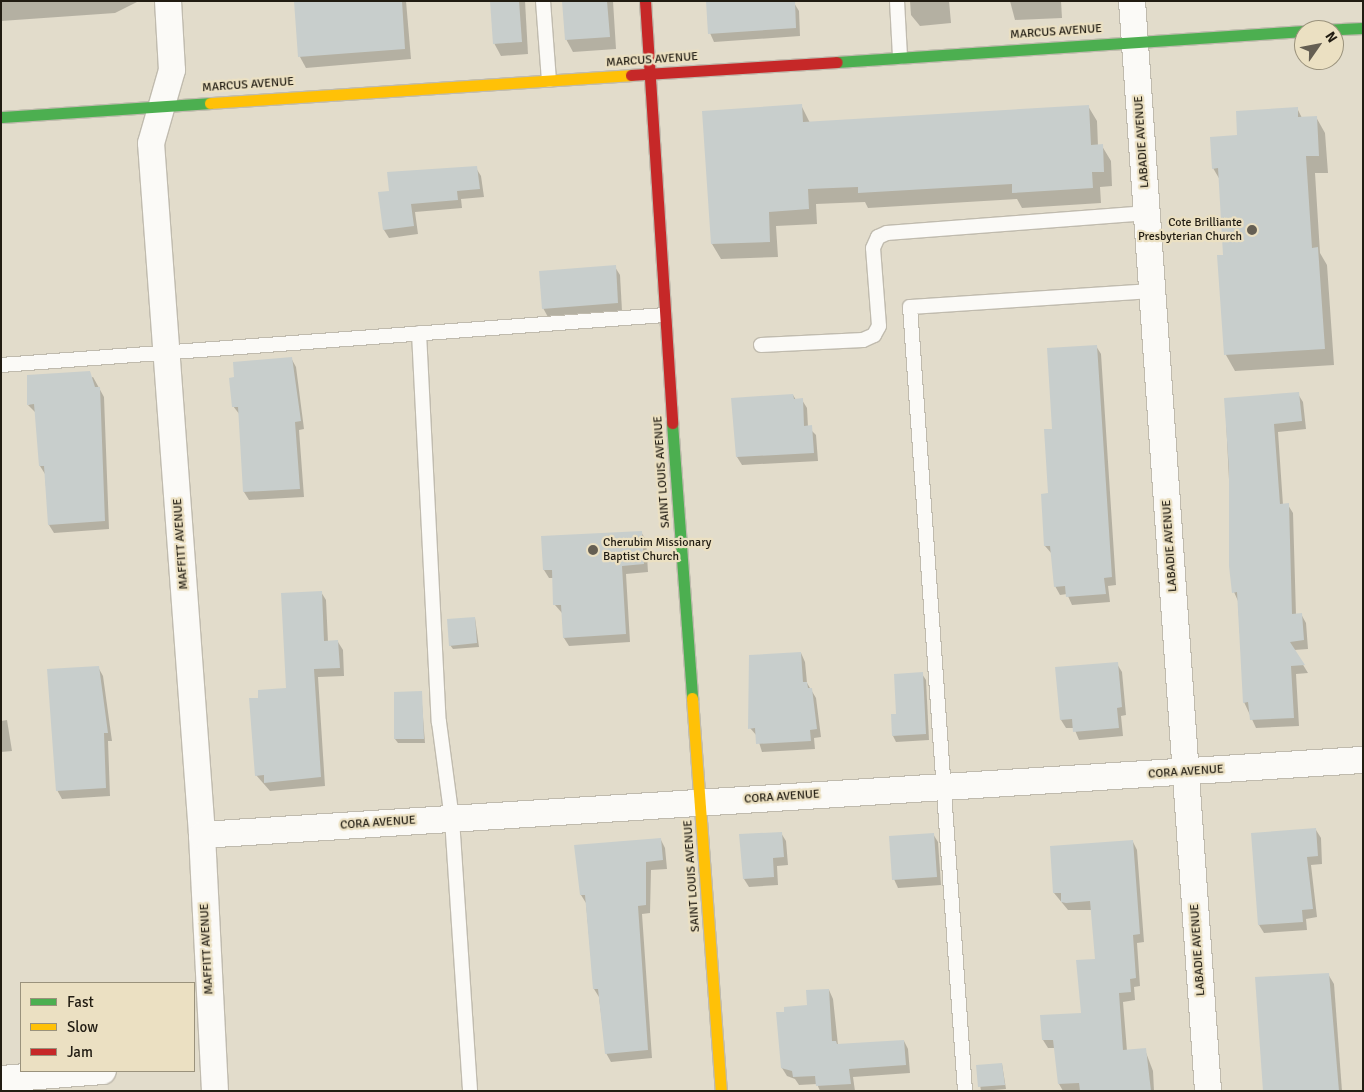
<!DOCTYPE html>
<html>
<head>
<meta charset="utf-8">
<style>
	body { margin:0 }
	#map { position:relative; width:1364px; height:1092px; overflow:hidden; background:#e2dccb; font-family:Signika,sans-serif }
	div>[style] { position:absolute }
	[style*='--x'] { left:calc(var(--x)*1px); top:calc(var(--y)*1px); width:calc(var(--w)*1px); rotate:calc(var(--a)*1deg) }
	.shadow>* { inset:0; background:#0003 }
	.building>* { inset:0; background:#c8cecc }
	.roads { filter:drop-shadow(1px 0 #c0bbae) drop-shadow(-1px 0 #c0bbae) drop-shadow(0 1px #c0bbae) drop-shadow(0 -1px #c0bbae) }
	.lane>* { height:14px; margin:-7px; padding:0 7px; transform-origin:7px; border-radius:7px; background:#fbfaf7 }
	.street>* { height:26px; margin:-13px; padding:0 13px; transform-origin:13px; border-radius:13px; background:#fbfaf7 }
	.fast>* { height:11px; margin:-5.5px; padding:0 5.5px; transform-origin:5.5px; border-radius:5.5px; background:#4caf50 }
	.slow>* { height:11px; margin:-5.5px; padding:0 5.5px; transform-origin:5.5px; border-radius:5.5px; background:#ffc107 }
	.jam>* { height:11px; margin:-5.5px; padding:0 5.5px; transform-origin:5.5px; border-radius:5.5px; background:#c62828 }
	.dots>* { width:14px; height:14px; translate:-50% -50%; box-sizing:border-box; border:2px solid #ebe0c2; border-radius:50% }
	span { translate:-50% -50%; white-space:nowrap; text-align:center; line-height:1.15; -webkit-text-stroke:4.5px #ebe0c2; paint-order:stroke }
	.street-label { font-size:12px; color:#211c12 }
	.poi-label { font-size:12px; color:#211c12 }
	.right { translate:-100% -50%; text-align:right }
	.left { translate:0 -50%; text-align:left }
	.frame { position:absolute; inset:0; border:2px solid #211c12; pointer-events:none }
	.legend { position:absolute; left:20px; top:982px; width:175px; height:90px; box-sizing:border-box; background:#ebe0c2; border:1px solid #9a927c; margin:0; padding:6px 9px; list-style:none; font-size:15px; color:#211c12 }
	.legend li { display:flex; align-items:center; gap:10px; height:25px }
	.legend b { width:25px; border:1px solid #9a927c }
	.north { position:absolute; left:1294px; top:20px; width:50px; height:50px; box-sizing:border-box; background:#ebe0c2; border:1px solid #9a927c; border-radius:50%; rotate:57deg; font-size:14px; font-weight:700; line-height:20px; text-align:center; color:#211c12 }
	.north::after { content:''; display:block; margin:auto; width:18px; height:22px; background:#655f53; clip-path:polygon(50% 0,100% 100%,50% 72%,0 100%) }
</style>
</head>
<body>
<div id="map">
	<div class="shadow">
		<div style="clip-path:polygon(1px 1px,137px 1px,137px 2px,115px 13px,1px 21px)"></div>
		<div style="clip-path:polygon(295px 1px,406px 1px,411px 59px,306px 68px,300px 57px)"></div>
		<div style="clip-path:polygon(491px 1px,525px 1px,528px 54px,501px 56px,494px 43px)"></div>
		<div style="clip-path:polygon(563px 1px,613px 1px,616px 49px,573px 52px,566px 39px)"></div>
		<div style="clip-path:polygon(910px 1px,949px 1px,951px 23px,920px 26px,911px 15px)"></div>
		<div style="clip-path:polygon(1010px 1px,1061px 1px,1062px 18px,1015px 20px)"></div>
		<div style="clip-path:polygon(794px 3px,799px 11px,800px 36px,714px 42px,710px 33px)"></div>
		<div style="clip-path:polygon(801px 105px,810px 123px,1088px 106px,1097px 121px,1098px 146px,1102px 146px,1111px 161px,1112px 186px,1100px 187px,1101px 203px,1022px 208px,1017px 199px,868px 208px,865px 202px,816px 204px,817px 224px,776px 226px,778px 257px,721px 259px,712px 244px,703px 112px)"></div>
		<div style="clip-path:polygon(1297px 108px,1302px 118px,1316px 117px,1325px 133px,1328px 173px,1315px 173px,1320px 253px,1327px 265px,1334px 365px,1235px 371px,1226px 355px,1225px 256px,1220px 180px,1213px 168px,1238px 136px)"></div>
		<div style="clip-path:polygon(476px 168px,481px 176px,484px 197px,461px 199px,462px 208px,415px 212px,418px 234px,389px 238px,384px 230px,390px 192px)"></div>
		<div style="clip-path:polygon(615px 267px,620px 275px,622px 311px,548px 317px,543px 308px)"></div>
		<div style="clip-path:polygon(1096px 346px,1101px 354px,1116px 585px,1108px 586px,1110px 602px,1072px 605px,1067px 594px,1060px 595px,1055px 586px,1052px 554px,1045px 546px,1053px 430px)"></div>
		<div style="clip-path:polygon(291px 358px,296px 367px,304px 429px,299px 430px,304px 497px,249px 500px,244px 492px,240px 415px,233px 406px)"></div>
		<div style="clip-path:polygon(93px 377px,104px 397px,109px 529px,54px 533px,49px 525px,45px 474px,40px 466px,36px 413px,28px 405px)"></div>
		<div style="clip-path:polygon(1298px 394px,1303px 402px,1306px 429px,1278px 432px,1283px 505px,1288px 505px,1293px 513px,1296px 615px,1301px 614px,1306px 623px,1308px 649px,1294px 650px,1308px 673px,1296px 674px,1299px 726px,1256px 728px,1244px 702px,1238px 601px,1234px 592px,1229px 540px,1232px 540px,1225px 399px)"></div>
		<div style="clip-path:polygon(793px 395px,796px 400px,802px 400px,807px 408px,808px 427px,816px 435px,818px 461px,742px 465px,737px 457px)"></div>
		<div style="clip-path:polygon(641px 532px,646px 540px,648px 572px,626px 574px,630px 642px,569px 646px,564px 638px,562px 613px,555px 605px,553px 578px,549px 578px,544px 570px)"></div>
		<div style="clip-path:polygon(321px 592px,326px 600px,328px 642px,338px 642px,343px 650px,344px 676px,318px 677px,325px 786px,270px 791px,256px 775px,259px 699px,287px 690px)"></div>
		<div style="clip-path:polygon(475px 618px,479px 647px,453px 649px,450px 645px)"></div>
		<div style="clip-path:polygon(801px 653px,805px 662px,807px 683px,816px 698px,821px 737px,814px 738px,815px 749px,762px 752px,757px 736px,750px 728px)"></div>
		<div style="clip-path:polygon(1117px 664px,1122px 672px,1126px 715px,1121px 716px,1123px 736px,1079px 740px,1074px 728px,1066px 728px,1061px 720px,1057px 668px)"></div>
		<div style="clip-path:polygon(98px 667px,103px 676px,112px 741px,108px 741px,110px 796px,62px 799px,57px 790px)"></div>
		<div style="clip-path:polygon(922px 674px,926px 680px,929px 740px,896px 742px,893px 736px,897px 715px)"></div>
		<div style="clip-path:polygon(421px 692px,425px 743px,398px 743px,395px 739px)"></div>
		<div style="clip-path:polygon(7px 720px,12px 751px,1px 752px,1px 721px)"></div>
		<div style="clip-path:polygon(1316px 830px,1321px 838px,1322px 864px,1311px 865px,1317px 917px,1306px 919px,1307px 930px,1264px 933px,1259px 925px)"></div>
		<div style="clip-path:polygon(781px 833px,786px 841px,788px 865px,777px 866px,778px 885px,749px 887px,744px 879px)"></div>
		<div style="clip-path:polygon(933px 834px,938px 842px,941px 885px,898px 888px,894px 879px)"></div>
		<div style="clip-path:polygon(661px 840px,665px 848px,667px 869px,651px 870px,650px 913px,642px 914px,652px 1058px,611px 1062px,606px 1053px,599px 997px,594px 989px,586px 903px,581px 895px)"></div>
		<div style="clip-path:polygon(1133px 842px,1137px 850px,1144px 942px,1137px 943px,1140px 986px,1134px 987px,1135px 1000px,1123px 1002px,1127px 1051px,1145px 1050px,1153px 1071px,1154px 1091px,1063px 1091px,1059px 1084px,1055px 1048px,1048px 1048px,1043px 1040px,1041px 1017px,1082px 1014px,1096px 960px,1092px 910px,1068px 910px,1054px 893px)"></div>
		<div style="clip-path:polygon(1328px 974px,1334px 984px,1342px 1091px,1264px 1091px)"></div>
		<div style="clip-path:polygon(829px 990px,833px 999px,838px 1045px,904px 1041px,908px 1049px,910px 1073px,853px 1077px,855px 1091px,820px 1091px,817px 1084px,799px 1085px,795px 1079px,787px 1076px,782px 1068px,808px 1007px)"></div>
		<div style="clip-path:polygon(1002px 1064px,1006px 1089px,981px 1091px,977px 1066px)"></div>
	</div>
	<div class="building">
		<div style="clip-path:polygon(294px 1px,402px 1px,405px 49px,298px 57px)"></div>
		<div style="clip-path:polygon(490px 1px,519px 1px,522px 42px,493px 44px)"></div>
		<div style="clip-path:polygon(562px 1px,607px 1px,610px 37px,565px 40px)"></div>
		<div style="clip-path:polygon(706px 1px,795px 1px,796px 28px,708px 34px)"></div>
		<div style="clip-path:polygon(802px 104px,803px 122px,1089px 105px,1091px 145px,1103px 144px,1104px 172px,1092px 172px,1093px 188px,1012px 193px,1012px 184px,858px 193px,858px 187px,808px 189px,809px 209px,769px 212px,770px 242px,711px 244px,702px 111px)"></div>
		<div style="clip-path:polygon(1298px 107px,1298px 117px,1317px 116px,1319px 156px,1306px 156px,1312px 248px,1318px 247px,1325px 349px,1224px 355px,1217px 255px,1223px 255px,1218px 168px,1212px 169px,1210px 137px,1237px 135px,1236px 111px)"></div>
		<div style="clip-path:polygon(477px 166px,480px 189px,457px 191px,458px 200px,411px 204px,414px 226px,383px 230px,378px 192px,389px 191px,387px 172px)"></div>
		<div style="clip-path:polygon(616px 265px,618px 303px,542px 309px,539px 271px)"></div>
		<div style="clip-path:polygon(1097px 345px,1112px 577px,1104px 578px,1106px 594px,1066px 597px,1065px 586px,1054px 587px,1050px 546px,1044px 546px,1041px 494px,1048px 493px,1044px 429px,1052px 429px,1047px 348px)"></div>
		<div style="clip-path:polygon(292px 357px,301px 421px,295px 422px,300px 489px,243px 492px,238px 407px,232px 407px,229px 378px,234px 377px,233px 362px)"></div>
		<div style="clip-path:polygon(90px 371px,95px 387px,100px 387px,105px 521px,48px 525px,44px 466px,39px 466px,34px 404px,27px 405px,27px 375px)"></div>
		<div style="clip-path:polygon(1299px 392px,1302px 421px,1274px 424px,1280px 504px,1289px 503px,1292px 614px,1302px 613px,1304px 640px,1290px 642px,1305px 665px,1291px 666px,1294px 718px,1250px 720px,1248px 702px,1243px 703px,1237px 592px,1232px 593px,1229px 566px,1229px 469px,1224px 398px)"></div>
		<div style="clip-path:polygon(793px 394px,794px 399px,803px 398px,804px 426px,812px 425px,814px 453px,736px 457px,731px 398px)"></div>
		<div style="clip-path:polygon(642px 531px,644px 564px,622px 566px,626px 634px,563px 638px,561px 605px,553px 605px,552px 570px,543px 570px,541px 536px)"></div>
		<div style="clip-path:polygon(322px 591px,324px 641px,338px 640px,340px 668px,314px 669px,321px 777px,264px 783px,264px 775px,255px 776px,249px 698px,258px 698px,258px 690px,286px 688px,281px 593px)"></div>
		<div style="clip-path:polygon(475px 617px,477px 643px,449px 646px,447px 619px)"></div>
		<div style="clip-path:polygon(801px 652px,803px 682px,807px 682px,808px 688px,812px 688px,817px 729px,810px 730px,811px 741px,756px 744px,755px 728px,748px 729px,749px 655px)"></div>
		<div style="clip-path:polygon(1118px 662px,1122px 707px,1117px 708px,1119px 728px,1073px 732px,1072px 719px,1060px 720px,1055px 667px)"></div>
		<div style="clip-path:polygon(99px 666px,108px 733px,104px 733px,106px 788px,56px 791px,47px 669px)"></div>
		<div style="clip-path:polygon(923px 672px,926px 734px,892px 736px,891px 714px,896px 714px,894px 674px)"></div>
		<div style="clip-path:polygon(422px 691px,424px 739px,394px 739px,394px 692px)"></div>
		<div style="clip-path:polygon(1316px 828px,1318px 856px,1307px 857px,1313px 909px,1302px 910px,1303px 922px,1258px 925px,1251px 833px)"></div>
		<div style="clip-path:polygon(782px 832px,784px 857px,773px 858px,774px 877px,743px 879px,739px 834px)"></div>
		<div style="clip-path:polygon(934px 833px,937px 877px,892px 880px,889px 836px)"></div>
		<div style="clip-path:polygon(661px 838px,663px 860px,646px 862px,646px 905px,638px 906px,648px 1050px,605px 1054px,598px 989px,593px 989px,585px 895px,580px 895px,574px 845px)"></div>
		<div style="clip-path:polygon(1133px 840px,1140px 934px,1133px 935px,1136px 978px,1130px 979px,1131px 992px,1119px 993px,1123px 1050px,1146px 1048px,1151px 1091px,1080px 1091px,1079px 1083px,1058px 1084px,1053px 1040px,1042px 1040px,1040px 1015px,1081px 1013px,1076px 960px,1095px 959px,1090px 901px,1066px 903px,1061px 902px,1061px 893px,1053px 893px,1050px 846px)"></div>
		<div style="clip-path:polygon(1329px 973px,1339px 1091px,1263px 1091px,1255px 977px)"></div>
		<div style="clip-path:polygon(829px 989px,832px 1041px,836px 1041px,837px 1044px,904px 1040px,906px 1065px,849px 1069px,851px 1084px,816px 1086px,815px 1076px,793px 1077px,792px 1071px,781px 1068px,776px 1012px,784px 1012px,784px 1007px,807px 1005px,806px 990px)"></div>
		<div style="clip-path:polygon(1002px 1063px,1005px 1085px,978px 1087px,976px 1065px)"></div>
	</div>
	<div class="roads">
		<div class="lane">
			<div style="--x:543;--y:1;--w:79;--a:85.7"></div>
			<div style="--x:897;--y:1;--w:56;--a:86.9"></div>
			<div style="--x:419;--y:333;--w:390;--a:87.1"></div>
			<div style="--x:439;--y:722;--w:98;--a:82.4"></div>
			<div style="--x:452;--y:819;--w:273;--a:86.2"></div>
			<div style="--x:761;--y:345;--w:102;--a:-2.8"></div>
			<div style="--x:863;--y:340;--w:12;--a:-24"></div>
			<div style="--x:874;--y:335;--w:10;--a:-61"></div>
			<div style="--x:879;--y:326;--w:78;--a:-94.4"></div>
			<div style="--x:873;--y:248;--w:12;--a:-66"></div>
			<div style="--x:878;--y:237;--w:10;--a:-24"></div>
			<div style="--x:887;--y:233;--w:261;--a:-4.4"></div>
			<div style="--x:1;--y:365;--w:665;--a:-4.31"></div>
			<div style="--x:965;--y:1091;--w:786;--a:-94.01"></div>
			<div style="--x:910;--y:307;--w:243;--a:-3.8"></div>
		</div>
		<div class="street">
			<div style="--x:168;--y:1;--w:69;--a:86.7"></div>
			<div style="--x:172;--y:70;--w:76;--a:106"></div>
			<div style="--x:151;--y:143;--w:694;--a:85.78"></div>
			<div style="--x:202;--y:835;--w:256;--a:87.1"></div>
			<div style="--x:1132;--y:1;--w:1093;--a:86.01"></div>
			<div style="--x:202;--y:835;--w:1163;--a:-3.7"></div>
			<div style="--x:1;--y:1079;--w:102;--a:-4.5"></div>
		</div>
		<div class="fast">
			<div style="--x:1323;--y:30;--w:40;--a:-2.9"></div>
			<div style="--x:837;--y:62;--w:468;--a:-3.8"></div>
			<div style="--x:1;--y:117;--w:209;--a:-3.8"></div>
			<div style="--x:672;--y:423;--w:276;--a:85.8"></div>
		</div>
		<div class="slow">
			<div style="--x:210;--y:103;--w:422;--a:-3.8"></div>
			<div style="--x:692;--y:698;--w:394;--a:85.8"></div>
		</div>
		<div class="jam">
			<div style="--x:645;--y:1;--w:423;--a:86.3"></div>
			<div style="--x:631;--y:75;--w:206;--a:-3.6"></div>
		</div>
	</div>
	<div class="dots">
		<div style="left:1252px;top:230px;background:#655f53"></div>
		<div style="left:593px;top:550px;background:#655f53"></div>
	</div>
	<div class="street-label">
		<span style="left:1056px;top:32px;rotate:-4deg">MARCUS AVENUE</span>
		<span style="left:652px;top:60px;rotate:-4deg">MARCUS AVENUE</span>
		<span style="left:248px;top:85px;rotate:-4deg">MARCUS AVENUE</span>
		<span style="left:1142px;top:142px;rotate:-94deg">LABADIE AVENUE</span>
		<span style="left:662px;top:472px;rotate:-94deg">SAINT LOUIS AVENUE</span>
		<span style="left:181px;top:544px;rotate:-94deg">MAFFITT AVENUE</span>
		<span style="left:1170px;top:546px;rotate:-94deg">LABADIE AVENUE</span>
		<span style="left:1186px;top:772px;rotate:-4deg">CORA AVENUE</span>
		<span style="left:782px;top:797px;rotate:-4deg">CORA AVENUE</span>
		<span style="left:378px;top:823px;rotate:-4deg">CORA AVENUE</span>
		<span style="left:692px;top:876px;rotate:-94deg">SAINT LOUIS AVENUE</span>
		<span style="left:207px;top:949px;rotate:-93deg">MAFFITT AVENUE</span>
		<span style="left:1198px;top:950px;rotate:-94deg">LABADIE AVENUE</span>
	</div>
	<div class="poi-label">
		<span class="right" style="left:1242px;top:230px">Cote Brilliante<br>Presbyterian Church</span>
		<span class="left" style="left:603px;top:550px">Cherubim Missionary<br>Baptist Church</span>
	</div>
	<div class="frame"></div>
	<ul class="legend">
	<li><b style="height:6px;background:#4caf50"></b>Fast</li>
	<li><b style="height:6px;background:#ffc107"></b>Slow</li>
	<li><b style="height:6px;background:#c62828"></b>Jam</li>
	</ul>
	<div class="north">N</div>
</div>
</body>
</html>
